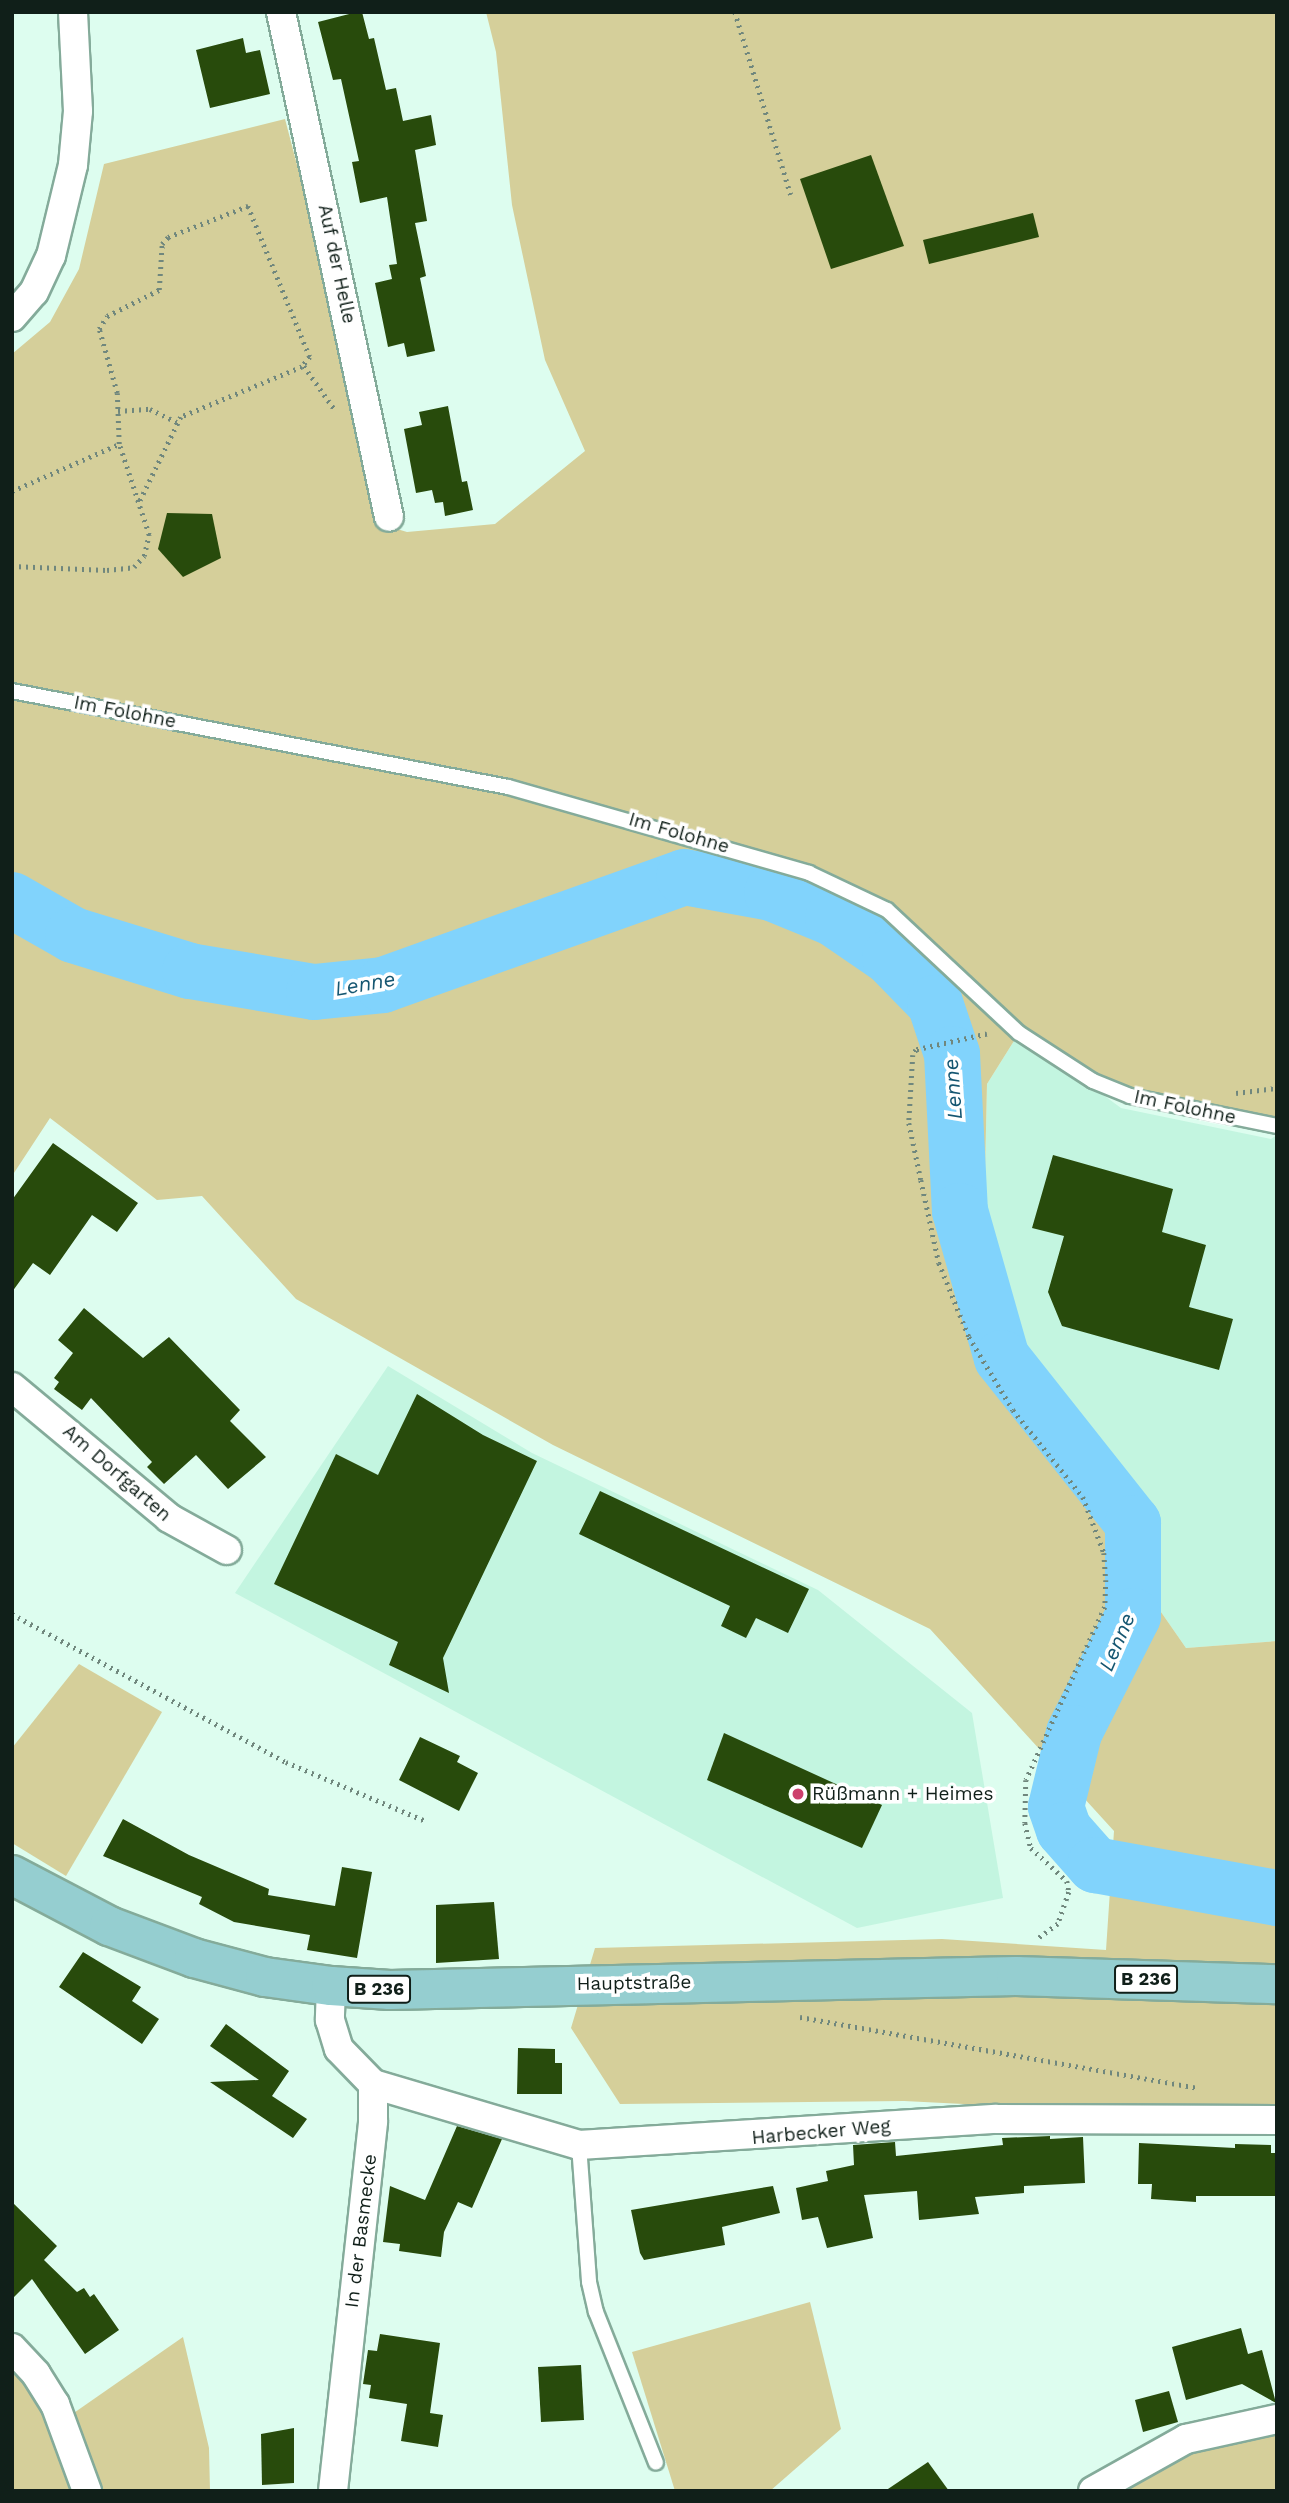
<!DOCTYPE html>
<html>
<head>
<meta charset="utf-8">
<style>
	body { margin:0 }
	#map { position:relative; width:1289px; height:2503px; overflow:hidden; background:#ddfdef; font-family:"Work Sans",sans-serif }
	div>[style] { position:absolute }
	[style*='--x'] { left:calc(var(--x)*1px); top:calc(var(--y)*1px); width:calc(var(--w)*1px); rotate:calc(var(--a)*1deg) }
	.built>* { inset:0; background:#c3f5e0 }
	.green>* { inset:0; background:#d5cf9a }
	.river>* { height:56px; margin:-28px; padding:0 28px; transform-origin:28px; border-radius:28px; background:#81d3fc }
	.building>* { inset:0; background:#284b0c }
	.path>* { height:4.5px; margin-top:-2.25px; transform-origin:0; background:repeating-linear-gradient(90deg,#70877d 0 2px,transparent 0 7px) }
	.roads { filter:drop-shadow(2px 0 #84ab9a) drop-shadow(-2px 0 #84ab9a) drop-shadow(0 2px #84ab9a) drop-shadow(0 -2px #84ab9a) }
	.service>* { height:14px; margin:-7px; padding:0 7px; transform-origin:7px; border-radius:7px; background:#fff }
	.minor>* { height:28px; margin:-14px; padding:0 14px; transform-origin:14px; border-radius:14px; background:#fff }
	.primary>* { height:38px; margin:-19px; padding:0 19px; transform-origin:19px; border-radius:19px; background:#95ced0 }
	.dots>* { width:19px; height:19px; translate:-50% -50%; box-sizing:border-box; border:4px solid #fff; border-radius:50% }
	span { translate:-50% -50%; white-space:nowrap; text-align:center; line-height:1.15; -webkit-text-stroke:7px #fff; paint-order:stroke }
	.shield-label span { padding:2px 5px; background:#fff; border:2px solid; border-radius:5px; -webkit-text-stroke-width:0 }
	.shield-label { font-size:18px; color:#101f19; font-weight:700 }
	.street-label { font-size:19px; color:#101f19 }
	.poi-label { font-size:19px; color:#101f19 }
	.left { translate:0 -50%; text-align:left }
	.water-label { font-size:21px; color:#155671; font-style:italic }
	.frame { position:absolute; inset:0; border:14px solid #101f19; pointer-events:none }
</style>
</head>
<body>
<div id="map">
	<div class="built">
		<div style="clip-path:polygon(1019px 1033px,1121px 1108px,1271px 1139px,1277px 1135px,1277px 1641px,1186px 1648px,981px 1353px,987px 1084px)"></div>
		<div style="clip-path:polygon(388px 1366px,532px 1453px,818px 1590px,972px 1713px,1003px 1898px,857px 1928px,235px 1593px)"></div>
	</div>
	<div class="green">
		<div style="clip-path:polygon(486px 12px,1277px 12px,1277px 1119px,1269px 1123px,1122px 1088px,942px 977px,1019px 1033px,987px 1084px,981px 1353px,1186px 1648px,1277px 1641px,1277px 2120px,904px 2101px,620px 2104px,571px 2028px,595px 1948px,942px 1939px,1106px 1950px,1114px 1831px,930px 1629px,553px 1445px,296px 1299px,202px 1196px,157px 1200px,50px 1118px,12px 1176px,12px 354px,50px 322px,79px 269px,104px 164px,285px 119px,337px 318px,377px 523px,407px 532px,495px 524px,585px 451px,545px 360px,512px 205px,496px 52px)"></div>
		<div style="clip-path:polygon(79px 1664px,162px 1712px,66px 1876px,12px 1843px,12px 1748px)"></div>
		<div style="clip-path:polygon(810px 2302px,841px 2429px,770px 2491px,675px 2491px,632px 2352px)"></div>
		<div style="clip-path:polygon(183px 2337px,209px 2448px,210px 2491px,12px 2491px,12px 2366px,68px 2417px)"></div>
		<div style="clip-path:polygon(1277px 2427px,1277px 2491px,1113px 2491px,1160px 2461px)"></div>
	</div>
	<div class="river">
		<div style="--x:12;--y:900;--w:70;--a:29.8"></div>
		<div style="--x:73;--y:935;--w:122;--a:17.1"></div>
		<div style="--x:190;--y:971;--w:126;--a:9.6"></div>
		<div style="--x:314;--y:992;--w:69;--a:-5.8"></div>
		<div style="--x:383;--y:985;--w:320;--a:-19.7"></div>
		<div style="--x:684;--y:877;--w:89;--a:10.3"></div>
		<div style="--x:772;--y:893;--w:66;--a:22.3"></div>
		<div style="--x:833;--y:918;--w:69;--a:34.4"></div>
		<div style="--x:890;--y:957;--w:64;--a:45.6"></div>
		<div style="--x:935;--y:1003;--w:54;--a:71.6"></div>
		<div style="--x:952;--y:1054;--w:157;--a:87.1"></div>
		<div style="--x:960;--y:1211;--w:153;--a:74.1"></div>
		<div style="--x:1002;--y:1358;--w:211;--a:51.6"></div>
		<div style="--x:1133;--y:1523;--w:93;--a:90"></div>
		<div style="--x:1133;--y:1616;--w:131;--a:116.8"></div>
		<div style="--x:1074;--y:1733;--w:76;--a:103.7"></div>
		<div style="--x:1056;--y:1807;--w:24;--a:71"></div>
		<div style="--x:1064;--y:1830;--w:47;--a:48.5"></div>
		<div style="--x:1095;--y:1865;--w:185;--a:10.3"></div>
	</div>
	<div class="building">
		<div style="clip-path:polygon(357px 12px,362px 12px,369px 39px,374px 38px,386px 90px,396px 88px,403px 121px,431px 115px,436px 145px,415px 150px,427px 221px,415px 223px,426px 276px,420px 278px,435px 351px,407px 357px,404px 343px,388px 347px,375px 283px,392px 279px,389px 265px,397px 264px,387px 197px,360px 203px,352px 162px,359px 161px,341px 79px,333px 80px,318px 22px)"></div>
		<div style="clip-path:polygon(243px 38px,246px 53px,260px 50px,270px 94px,210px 108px,196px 50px)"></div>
		<div style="clip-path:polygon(871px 155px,904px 246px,831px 269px,800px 179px)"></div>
		<div style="clip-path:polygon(1033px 213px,1039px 237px,929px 264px,923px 240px)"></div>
		<div style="clip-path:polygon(448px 406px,462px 482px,467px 481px,473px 510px,445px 516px,443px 502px,435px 503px,432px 490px,416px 493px,404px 429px,422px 425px,419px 412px)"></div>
		<div style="clip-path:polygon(167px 513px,212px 514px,221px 558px,183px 577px,158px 549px)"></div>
		<div style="clip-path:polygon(53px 1143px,138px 1203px,117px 1232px,92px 1215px,50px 1275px,33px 1263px,12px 1292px,12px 1200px)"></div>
		<div style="clip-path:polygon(1053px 1155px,1173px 1189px,1162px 1232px,1206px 1245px,1189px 1307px,1233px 1319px,1219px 1370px,1062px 1326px,1048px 1292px,1064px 1236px,1032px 1228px)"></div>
		<div style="clip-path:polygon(84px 1308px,143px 1358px,169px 1337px,240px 1410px,230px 1421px,266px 1457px,228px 1489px,196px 1455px,164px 1484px,147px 1467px,152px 1462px,91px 1398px,82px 1410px,54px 1389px,59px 1382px,54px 1378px,73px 1353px,58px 1340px)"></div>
		<div style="clip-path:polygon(417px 1394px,483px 1435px,537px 1461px,443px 1658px,449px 1693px,389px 1665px,398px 1642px,274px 1584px,336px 1454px,378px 1475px)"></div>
		<div style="clip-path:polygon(600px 1491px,809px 1589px,788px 1633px,756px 1618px,746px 1638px,721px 1626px,730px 1606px,579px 1534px)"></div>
		<div style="clip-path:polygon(724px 1733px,882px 1805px,862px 1848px,707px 1780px)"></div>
		<div style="clip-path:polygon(420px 1737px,460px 1756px,457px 1762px,478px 1773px,459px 1811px,399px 1780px)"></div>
		<div style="clip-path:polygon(123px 1819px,189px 1855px,269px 1889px,268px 1895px,335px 1906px,342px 1867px,372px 1872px,357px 1958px,307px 1950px,310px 1935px,234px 1922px,199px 1904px,202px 1897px,103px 1856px)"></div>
		<div style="clip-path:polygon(494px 1902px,499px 1959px,436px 1963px,436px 1905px)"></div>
		<div style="clip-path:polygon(83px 1952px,141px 1987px,132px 2001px,159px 2019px,142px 2044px,59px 1987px)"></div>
		<div style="clip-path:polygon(226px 2024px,289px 2071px,272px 2096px,307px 2119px,293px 2138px,210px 2082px,259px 2080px,210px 2046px)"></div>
		<div style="clip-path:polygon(518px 2048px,555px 2049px,555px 2063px,562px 2063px,562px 2094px,517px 2094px)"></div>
		<div style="clip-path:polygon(457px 2126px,502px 2139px,472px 2208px,458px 2202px,444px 2232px,441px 2257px,399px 2251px,400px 2244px,383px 2242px,390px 2186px,425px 2200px)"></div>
		<div style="clip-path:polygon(1050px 2136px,1050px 2139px,1083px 2137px,1085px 2183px,1024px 2186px,1024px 2193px,975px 2197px,979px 2214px,919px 2220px,917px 2191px,864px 2195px,873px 2238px,827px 2248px,818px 2217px,802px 2220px,796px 2188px,828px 2181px,826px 2171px,854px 2165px,853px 2145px,895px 2142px,896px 2156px,1003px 2145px,1002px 2138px)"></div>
		<div style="clip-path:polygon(1139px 2143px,1235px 2148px,1235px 2144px,1271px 2145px,1271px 2153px,1277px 2153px,1277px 2196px,1196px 2196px,1196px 2202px,1151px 2199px,1152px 2184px,1138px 2184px)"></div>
		<div style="clip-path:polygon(773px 2186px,780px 2213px,722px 2227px,725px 2245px,644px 2260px,640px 2253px,631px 2210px)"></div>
		<div style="clip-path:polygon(12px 2202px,57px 2246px,44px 2260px,77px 2292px,84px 2288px,90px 2297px,94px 2294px,119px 2330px,85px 2354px,32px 2279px,12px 2299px)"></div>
		<div style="clip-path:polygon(1241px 2328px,1248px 2354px,1262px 2350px,1276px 2403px,1242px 2384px,1186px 2400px,1172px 2347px)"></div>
		<div style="clip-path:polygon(380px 2334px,440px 2343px,430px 2413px,443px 2415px,438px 2447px,401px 2441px,407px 2404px,369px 2398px,371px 2385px,363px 2384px,368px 2350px,377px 2351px)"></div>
		<div style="clip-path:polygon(581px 2365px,584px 2420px,541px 2422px,538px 2367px)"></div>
		<div style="clip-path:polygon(1169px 2391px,1178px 2422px,1143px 2432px,1135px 2400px)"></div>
		<div style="clip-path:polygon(294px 2428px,294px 2483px,262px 2485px,261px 2434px)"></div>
		<div style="clip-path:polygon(928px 2462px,949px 2491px,885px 2491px)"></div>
	</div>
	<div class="path">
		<div style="--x:735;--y:12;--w:191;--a:73"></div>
		<div style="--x:304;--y:366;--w:54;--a:54.8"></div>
		<div style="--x:118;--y:411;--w:32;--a:-4"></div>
		<div style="--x:150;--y:409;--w:30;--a:26"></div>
		<div style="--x:12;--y:491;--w:117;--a:-23.7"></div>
		<div style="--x:12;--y:566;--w:95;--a:2.4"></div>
		<div style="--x:107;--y:570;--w:27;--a:-6"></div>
		<div style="--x:134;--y:567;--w:15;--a:-48"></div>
		<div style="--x:144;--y:556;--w:22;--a:-77"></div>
		<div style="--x:149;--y:535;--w:96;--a:-108.2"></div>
		<div style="--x:119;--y:444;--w:51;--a:-92.2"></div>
		<div style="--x:117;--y:393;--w:66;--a:-105.7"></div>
		<div style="--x:99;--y:329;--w:15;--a:-58"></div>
		<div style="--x:107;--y:316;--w:58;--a:-26.6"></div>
		<div style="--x:159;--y:290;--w:46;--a:-86.3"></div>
		<div style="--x:162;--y:244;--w:9;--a:-49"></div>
		<div style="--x:168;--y:237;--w:86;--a:-21.2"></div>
		<div style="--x:248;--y:206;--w:163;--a:67.7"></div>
		<div style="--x:310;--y:357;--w:13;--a:129"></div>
		<div style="--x:302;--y:367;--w:131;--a:157.5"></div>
		<div style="--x:181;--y:417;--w:96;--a:116"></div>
		<div style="--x:987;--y:1034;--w:73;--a:167.3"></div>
		<div style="--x:916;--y:1050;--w:6;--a:121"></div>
		<div style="--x:913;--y:1055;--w:68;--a:93.4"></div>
		<div style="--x:909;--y:1123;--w:58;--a:78.1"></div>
		<div style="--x:921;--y:1180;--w:85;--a:77.8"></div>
		<div style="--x:939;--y:1263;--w:80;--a:67.9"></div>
		<div style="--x:969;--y:1337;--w:85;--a:58.9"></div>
		<div style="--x:1013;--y:1410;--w:112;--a:51.2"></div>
		<div style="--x:1083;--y:1497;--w:60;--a:69.4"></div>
		<div style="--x:1104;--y:1553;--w:27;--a:86"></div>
		<div style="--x:1106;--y:1580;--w:27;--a:92"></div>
		<div style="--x:1105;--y:1607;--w:190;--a:114.5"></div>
		<div style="--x:1026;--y:1780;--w:43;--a:91.3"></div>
		<div style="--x:1025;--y:1823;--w:26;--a:77"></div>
		<div style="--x:1031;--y:1848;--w:49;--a:42.5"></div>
		<div style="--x:1067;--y:1881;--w:11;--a:80"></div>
		<div style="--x:1069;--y:1892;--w:34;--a:109"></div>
		<div style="--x:1058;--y:1924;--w:27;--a:144"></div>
		<div style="--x:1236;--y:1093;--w:41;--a:-7"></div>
		<div style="--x:12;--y:1614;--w:311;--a:28.4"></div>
		<div style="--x:286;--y:1762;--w:152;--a:22.9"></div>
		<div style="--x:800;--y:2017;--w:404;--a:10.1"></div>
	</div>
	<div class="roads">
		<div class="service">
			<div style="--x:12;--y:691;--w:505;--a:10.95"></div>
			<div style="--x:508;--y:787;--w:313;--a:15.9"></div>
			<div style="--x:809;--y:873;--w:86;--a:25.4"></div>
			<div style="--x:887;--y:910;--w:180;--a:43"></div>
			<div style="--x:1019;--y:1033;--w:88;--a:33"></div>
			<div style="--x:1093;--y:1081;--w:40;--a:22"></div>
			<div style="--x:1130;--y:1096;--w:150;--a:11.5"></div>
			<div style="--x:579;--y:2145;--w:137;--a:85.8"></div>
			<div style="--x:589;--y:2282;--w:31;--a:77"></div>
			<div style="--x:596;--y:2312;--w:162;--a:68.3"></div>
		</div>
		<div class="minor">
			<div style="--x:281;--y:12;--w:516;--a:77.93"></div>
			<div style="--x:12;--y:317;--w:33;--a:-49"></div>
			<div style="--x:34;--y:292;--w:40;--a:-65"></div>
			<div style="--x:51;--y:256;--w:94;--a:-76.4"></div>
			<div style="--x:73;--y:165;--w:54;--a:-84.7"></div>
			<div style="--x:78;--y:111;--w:99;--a:-92.9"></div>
			<div style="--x:12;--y:1387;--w:204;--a:39.8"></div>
			<div style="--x:169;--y:1518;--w:66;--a:28.9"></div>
			<div style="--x:331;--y:1986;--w:34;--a:92"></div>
			<div style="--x:330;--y:2020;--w:30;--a:73"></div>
			<div style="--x:339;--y:2049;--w:49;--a:45.8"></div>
			<div style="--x:373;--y:2084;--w:215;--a:16.5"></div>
			<div style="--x:579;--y:2145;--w:418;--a:-3.6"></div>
			<div style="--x:996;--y:2119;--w:281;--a:0.2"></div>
			<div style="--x:12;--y:2348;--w:35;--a:47"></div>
			<div style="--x:36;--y:2374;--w:36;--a:58"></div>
			<div style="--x:55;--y:2404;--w:93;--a:69.8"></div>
			<div style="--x:333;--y:2491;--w:372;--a:-83.8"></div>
			<div style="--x:373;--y:2121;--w:37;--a:-90"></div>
			<div style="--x:1093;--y:2491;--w:107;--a:-29.2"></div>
			<div style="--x:1186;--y:2439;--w:93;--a:-12.4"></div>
		</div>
		<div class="primary">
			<div style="--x:12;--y:1875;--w:110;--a:27.7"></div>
			<div style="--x:109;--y:1926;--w:91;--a:20.6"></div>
			<div style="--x:194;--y:1958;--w:73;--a:15"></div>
			<div style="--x:265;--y:1977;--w:67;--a:7.8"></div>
			<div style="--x:331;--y:1986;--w:59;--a:3.9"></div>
			<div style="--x:390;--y:1990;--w:626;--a:-1.28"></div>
			<div style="--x:1016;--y:1976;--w:261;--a:1.8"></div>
		</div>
	</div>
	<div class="dots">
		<div style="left:798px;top:1794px;background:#cd406d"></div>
	</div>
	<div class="shield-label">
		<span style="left:1146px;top:1979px">B 236</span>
		<span style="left:379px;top:1989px">B 236</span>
	</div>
	<div class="street-label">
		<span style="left:337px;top:264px;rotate:78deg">Auf der Helle</span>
		<span style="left:125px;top:712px;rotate:11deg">Im Folohne</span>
		<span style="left:679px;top:833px;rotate:16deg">Im Folohne</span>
		<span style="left:1185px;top:1107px;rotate:12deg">Im Folohne</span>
		<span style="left:117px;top:1473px;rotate:41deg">Am Dorfgarten</span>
		<span style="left:634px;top:1983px;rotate:-1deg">Hauptstraße</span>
		<span style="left:821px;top:2132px;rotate:-5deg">Harbecker Weg</span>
		<span style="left:361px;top:2231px;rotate:-83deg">In der Basmecke</span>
	</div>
	<div class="poi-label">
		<span class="left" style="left:812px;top:1794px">Rüßmann + Heimes</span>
	</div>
	<div class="water-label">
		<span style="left:365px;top:984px;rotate:-10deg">Lenne</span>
		<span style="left:953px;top:1089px;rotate:-94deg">Lenne</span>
		<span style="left:1117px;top:1642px;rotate:-67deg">Lenne</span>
	</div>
	<div class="frame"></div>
</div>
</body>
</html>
